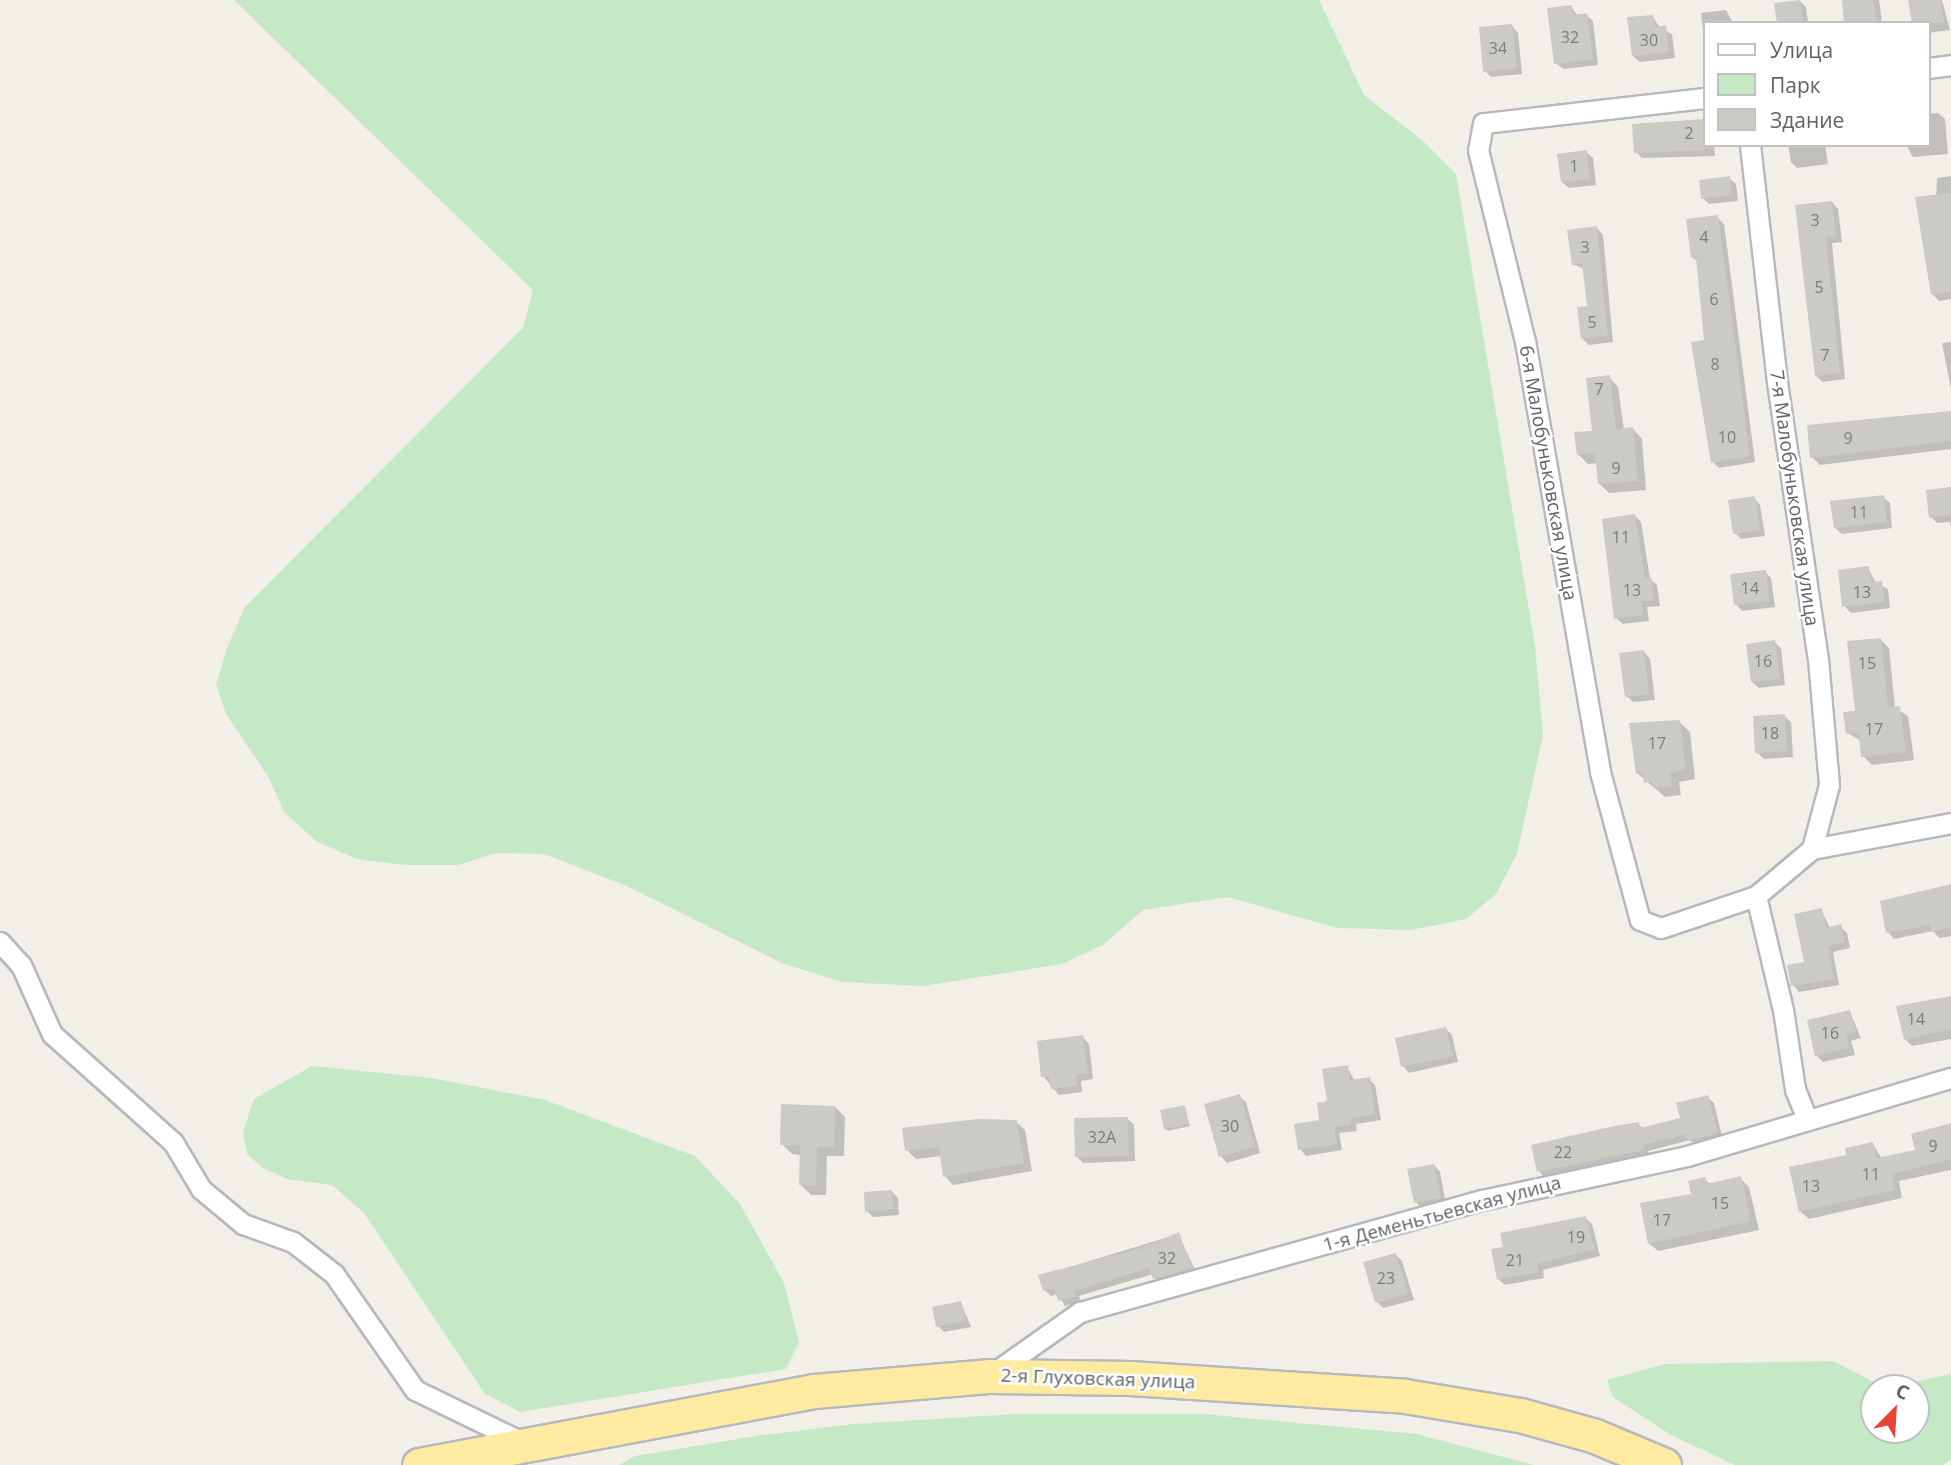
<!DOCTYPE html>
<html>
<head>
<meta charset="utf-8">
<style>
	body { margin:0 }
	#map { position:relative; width:1951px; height:1465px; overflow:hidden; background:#f1efe8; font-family:"Open Sans",sans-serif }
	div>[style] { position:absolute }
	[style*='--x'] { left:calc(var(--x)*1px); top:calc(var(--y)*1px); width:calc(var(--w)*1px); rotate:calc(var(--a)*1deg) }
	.green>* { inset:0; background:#c5e8c5 }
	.shadow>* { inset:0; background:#0003 }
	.building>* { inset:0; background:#cccac5 }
	.roads { filter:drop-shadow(2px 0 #b5b8bc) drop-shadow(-2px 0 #b5b8bc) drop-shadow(0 2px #b5b8bc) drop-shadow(0 -2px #b5b8bc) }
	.minor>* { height:19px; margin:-9.5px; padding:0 9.5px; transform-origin:9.5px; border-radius:9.5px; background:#fff }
	.trunk>* { height:33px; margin:-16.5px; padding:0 16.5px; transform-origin:16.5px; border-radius:16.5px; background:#feeaa1 }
	span { translate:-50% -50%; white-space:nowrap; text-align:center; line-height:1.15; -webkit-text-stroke:5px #fff; paint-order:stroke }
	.number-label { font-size:16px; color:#7a7d7f }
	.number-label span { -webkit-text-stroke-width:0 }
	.street-label { font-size:19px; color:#5f6368 }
	.legend { position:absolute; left:1703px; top:21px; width:228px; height:126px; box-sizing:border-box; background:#fff; border:2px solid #bfc1c3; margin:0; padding:9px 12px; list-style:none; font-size:21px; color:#5f6368 }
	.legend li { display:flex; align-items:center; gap:14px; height:35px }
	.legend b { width:35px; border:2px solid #bfc1c3 }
	.north { position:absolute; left:1860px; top:1374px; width:70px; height:70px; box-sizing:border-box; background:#fff; border:2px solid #bfc1c3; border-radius:50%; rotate:24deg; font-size:19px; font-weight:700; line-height:28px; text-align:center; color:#5f6368 }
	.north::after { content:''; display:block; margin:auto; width:24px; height:32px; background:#ea4335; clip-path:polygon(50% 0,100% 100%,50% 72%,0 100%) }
</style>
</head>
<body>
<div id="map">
	<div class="green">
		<div style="clip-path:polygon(234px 0,1319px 0,1364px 95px,1423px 141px,1456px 174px,1535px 646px,1543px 735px,1517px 854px,1496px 894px,1466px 919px,1411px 930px,1337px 928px,1228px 897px,1143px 910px,1103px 945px,1062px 964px,923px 986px,842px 982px,782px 963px,627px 886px,544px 854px,496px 853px,458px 865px,404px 865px,357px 859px,316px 841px,284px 812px,269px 778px,226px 714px,216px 685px,227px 648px,245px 607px,523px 328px,533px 290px)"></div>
		<div style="clip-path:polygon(312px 1066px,431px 1078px,545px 1100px,695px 1156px,740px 1204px,784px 1283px,799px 1342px,786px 1369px,520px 1412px,485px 1394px,364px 1213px,332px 1185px,287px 1179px,263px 1168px,247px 1154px,243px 1132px,254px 1099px)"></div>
		<div style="clip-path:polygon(evenodd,1833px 1361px,1872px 1381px,1901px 1385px,1951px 1374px,1951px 1459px,1943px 1465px,1735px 1465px,1671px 1435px,1613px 1397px,1607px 1380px,1665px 1364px,1833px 1361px,1916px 1388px,1916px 1430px,1874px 1430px,1874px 1388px,1916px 1388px)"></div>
		<div style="clip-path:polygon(1016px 1414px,1204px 1414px,1417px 1434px,1534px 1465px,619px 1465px,635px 1456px,762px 1435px,854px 1424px)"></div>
	</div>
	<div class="shadow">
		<div style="clip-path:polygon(1843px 0,1879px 0,1882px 23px,1846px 23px)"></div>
		<div style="clip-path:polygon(1910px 0,1942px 0,1950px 30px,1928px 33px,1928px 23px)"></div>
		<div style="clip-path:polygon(1800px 1px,1806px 7px,1808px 23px,1779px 23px)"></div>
		<div style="clip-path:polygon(1571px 7px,1578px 16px,1586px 15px,1593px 21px,1598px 65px,1563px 69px,1556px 63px)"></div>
		<div style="clip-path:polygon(1726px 10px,1733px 23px,1704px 23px,1704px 38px,1701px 13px)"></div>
		<div style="clip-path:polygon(1653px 17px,1660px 28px,1672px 34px,1675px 58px,1640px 62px,1633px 56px)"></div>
		<div style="clip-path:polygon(1512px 26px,1518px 33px,1522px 74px,1491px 77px,1485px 71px)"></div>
		<div style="clip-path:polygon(1938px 113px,1945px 119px,1948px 154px,1913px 157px,1906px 145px,1928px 145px,1928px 114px)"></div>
		<div style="clip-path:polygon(1704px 121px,1704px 145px,1714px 145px,1715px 156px,1642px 158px,1636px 152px,1634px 126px)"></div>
		<div style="clip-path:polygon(1788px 145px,1825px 145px,1828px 164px,1797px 168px,1791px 162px)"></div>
		<div style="clip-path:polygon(1586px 152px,1593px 158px,1596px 185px,1569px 188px,1562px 182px)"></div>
		<div style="clip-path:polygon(1951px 176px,1951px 299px,1939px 301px,1932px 294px,1937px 178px)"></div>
		<div style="clip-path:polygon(1729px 178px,1736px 184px,1738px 201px,1709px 204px,1703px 198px)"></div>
		<div style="clip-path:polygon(1832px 202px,1838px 209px,1842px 242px,1832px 243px,1845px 379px,1823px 382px,1816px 376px,1797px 206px)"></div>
		<div style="clip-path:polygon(1717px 217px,1724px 224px,1755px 462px,1719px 468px,1713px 462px,1699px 263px,1692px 257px)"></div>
		<div style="clip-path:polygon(1597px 228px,1603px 235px,1613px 342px,1589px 345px,1583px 339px,1589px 307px,1584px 269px,1573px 264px)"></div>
		<div style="clip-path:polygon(1951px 342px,1951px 389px,1942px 343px)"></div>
		<div style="clip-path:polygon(1609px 377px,1618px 387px,1624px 430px,1633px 429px,1642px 439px,1646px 490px,1609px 493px,1599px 483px,1597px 463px,1588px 464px,1578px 454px,1594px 433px)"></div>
		<div style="clip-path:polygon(1951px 413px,1951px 449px,1820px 465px,1812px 457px)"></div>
		<div style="clip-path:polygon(1951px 489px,1951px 528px,1950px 522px,1937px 523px,1931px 517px)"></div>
		<div style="clip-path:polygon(1883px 497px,1890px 503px,1892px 528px,1842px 534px,1835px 528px)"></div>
		<div style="clip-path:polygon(1754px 498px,1760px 505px,1765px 536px,1741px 539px,1735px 533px)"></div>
		<div style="clip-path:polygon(1635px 516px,1641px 522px,1650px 579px,1657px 585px,1660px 606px,1647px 607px,1649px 621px,1623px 624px,1616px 618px)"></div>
		<div style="clip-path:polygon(1868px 568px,1876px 583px,1888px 589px,1890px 608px,1851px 613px,1844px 606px)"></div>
		<div style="clip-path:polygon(1765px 572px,1771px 578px,1775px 607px,1742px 611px,1736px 604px)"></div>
		<div style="clip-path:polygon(1880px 639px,1889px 648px,1895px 708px,1908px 716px,1914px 760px,1872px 765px,1863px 756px,1861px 741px,1848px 733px)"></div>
		<div style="clip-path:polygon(1774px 642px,1781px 648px,1785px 685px,1759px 688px,1752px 682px)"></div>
		<div style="clip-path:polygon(1644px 652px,1650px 659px,1655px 700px,1633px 702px,1627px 696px)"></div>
		<div style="clip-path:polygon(1784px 716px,1791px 722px,1793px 757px,1764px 759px,1757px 752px)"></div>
		<div style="clip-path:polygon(1679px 722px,1690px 732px,1695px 779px,1679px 782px,1681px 795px,1665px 797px,1637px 773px)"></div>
		<div style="clip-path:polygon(1951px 886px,1951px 936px,1939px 938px,1933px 931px,1894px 939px,1888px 932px)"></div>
		<div style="clip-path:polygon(1821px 910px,1830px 928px,1840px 926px,1847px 933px,1850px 948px,1833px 952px,1839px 985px,1799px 992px,1793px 985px,1806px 963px)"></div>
		<div style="clip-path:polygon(1951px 997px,1951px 1039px,1912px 1046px,1906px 1040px)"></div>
		<div style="clip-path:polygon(1850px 1012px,1861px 1038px,1851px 1041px,1855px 1055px,1823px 1062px,1816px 1055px)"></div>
		<div style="clip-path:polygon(1445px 1028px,1452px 1035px,1458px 1062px,1409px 1073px,1403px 1066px)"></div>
		<div style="clip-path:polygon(1083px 1037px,1089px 1044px,1093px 1079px,1081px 1081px,1082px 1092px,1059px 1095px,1043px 1076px)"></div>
		<div style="clip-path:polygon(1347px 1067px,1355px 1081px,1369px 1079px,1375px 1085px,1381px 1120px,1356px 1124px,1357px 1131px,1339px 1133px,1342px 1150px,1306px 1156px,1300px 1149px,1321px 1121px)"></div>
		<div style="clip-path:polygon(1239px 1096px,1246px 1102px,1260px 1153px,1227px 1163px,1221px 1156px)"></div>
		<div style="clip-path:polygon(1707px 1097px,1714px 1103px,1723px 1140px,1696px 1147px,1690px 1140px,1648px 1151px,1649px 1156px,1545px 1178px,1539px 1171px,1638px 1124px,1644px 1129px,1682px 1120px)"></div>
		<div style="clip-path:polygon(1184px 1106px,1190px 1126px,1168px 1131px,1165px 1128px)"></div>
		<div style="clip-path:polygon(835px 1107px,845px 1117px,844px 1156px,827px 1156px,826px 1195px,811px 1195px,800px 1184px,801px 1155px,792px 1154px,782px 1144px)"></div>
		<div style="clip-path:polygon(1127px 1118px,1134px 1125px,1135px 1161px,1083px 1163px,1077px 1157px)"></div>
		<div style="clip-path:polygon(1016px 1122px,1025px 1130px,1032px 1171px,953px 1185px,945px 1176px,942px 1156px,916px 1159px,907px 1150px)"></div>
		<div style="clip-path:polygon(1951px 1125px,1951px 1170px,1899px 1181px,1902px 1198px,1809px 1219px,1801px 1212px,1848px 1156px,1873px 1144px,1882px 1159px,1917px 1151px)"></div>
		<div style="clip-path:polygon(1434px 1165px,1440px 1172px,1446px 1204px,1422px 1209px,1416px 1202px)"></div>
		<div style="clip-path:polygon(1740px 1178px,1749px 1187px,1759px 1230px,1658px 1251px,1649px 1243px,1705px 1179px,1711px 1185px)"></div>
		<div style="clip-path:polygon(891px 1191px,898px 1198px,899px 1215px,873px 1217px,867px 1211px)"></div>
		<div style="clip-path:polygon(1585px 1218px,1592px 1224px,1600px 1256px,1543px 1270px,1544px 1278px,1505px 1285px,1498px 1279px)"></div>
		<div style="clip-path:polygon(1178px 1234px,1197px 1274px,1160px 1284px,1153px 1274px,1079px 1296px,1081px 1302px,1065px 1306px,1058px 1294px,1051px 1296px,1045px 1290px,1041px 1276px)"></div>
		<div style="clip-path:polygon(1396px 1255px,1402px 1261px,1414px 1300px,1383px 1308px,1377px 1302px)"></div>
		<div style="clip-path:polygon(961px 1303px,971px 1327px,944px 1332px,938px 1326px)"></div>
	</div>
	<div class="building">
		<div style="clip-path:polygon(1800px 0,1804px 23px,1777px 23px,1774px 3px)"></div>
		<div style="clip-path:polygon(1842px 0,1874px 0,1877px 23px,1844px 23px)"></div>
		<div style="clip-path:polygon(1908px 0,1941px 0,1944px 23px,1912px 23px)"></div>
		<div style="clip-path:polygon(1572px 5px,1573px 15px,1587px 13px,1593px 59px,1554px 64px,1547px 8px)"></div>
		<div style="clip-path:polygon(1653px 15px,1655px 27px,1666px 25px,1669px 52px,1632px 56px,1627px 17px)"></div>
		<div style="clip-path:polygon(1512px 24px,1517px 68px,1483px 72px,1479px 27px)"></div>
		<div style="clip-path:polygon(1704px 119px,1704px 150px,1634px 153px,1632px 124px)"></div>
		<div style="clip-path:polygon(1587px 150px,1590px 179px,1561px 182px,1557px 154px)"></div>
		<div style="clip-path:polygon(1730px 176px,1732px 195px,1701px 199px,1699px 180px)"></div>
		<div style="clip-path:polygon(1951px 193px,1951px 292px,1931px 295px,1915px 197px)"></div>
		<div style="clip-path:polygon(1832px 201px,1836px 236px,1826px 237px,1840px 373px,1815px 376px,1795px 205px)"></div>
		<div style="clip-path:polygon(1718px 215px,1750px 456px,1711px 463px,1691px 342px,1704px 340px,1696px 257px,1691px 258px,1686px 219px)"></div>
		<div style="clip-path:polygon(1597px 226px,1608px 336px,1581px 339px,1577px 307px,1587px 306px,1582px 263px,1572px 265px,1567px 230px)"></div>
		<div style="clip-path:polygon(1610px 375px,1616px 429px,1633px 427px,1638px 481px,1598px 484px,1595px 453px,1577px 455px,1574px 432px,1592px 431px,1586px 378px)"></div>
		<div style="clip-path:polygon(1951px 411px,1951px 441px,1810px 458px,1807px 425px)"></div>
		<div style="clip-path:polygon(1951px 487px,1951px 515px,1929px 518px,1926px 490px)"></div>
		<div style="clip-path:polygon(1884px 495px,1887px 522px,1834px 528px,1830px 501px)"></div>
		<div style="clip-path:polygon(1755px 496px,1760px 530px,1733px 534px,1728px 500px)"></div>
		<div style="clip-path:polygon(1635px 514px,1645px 578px,1651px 577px,1654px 600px,1641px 601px,1643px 615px,1614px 619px,1602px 519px)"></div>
		<div style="clip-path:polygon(1869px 566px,1871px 582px,1882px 581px,1885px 602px,1842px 607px,1838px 570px)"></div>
		<div style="clip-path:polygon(1766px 570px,1769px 601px,1734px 605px,1730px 574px)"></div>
		<div style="clip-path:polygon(1881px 638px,1888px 707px,1900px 706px,1906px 752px,1861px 757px,1859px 733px,1846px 734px,1843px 712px,1855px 711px,1847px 641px)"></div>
		<div style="clip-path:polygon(1775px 640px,1780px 679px,1751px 682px,1746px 644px)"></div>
		<div style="clip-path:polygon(1644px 650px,1649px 694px,1625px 697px,1619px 653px)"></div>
		<div style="clip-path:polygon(1785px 714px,1787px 751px,1755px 753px,1753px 716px)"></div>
		<div style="clip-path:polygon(1680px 720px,1686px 769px,1670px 773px,1672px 786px,1653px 788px,1652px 781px,1644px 783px,1643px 773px,1636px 774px,1629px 723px)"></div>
		<div style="clip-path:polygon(1951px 884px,1951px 928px,1931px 932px,1930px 925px,1886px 933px,1880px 901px)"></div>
		<div style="clip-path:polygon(1822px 908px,1826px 928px,1841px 924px,1845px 942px,1828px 946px,1834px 979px,1791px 986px,1787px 965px,1804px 962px,1794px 914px)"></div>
		<div style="clip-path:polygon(1951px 996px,1951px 1029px,1904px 1040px,1896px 1006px)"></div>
		<div style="clip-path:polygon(1850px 1010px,1856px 1032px,1846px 1034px,1849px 1048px,1815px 1056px,1807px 1020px)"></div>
		<div style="clip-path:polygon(1446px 1027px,1453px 1056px,1401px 1067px,1395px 1038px)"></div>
		<div style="clip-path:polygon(1083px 1035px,1088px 1073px,1076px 1075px,1077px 1086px,1051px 1089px,1049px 1077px,1041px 1077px,1037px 1041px)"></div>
		<div style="clip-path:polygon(1348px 1065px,1350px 1080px,1370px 1077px,1375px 1114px,1351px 1118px,1351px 1125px,1334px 1127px,1337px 1144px,1298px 1150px,1294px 1124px,1319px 1120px,1317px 1103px,1327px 1101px,1322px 1069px)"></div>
		<div style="clip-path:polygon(1240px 1094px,1255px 1147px,1219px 1157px,1204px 1104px)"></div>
		<div style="clip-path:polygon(1708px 1095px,1718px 1133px,1688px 1141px,1686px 1134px,1643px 1145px,1644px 1150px,1537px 1172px,1531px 1145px,1614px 1126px,1639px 1122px,1640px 1128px,1680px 1118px,1676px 1103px)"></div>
		<div style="clip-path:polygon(781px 1104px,835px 1106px,834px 1147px,817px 1147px,816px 1186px,799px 1185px,800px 1145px,780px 1145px)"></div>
		<div style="clip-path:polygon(1185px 1105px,1189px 1124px,1164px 1129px,1160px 1110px)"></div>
		<div style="clip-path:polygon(1128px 1117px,1129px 1156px,1075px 1157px,1074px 1118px)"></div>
		<div style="clip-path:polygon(977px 1119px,1017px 1120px,1024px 1163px,943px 1177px,939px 1147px,905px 1151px,902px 1128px)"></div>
		<div style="clip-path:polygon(1951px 1123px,1951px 1159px,1892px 1174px,1895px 1190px,1799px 1212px,1789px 1167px,1846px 1155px,1845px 1148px,1873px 1142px,1877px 1158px,1915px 1150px,1911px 1134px)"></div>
		<div style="clip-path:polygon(1434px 1164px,1441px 1198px,1414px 1203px,1407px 1169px)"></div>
		<div style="clip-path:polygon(1741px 1176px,1751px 1221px,1648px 1244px,1640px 1203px,1691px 1194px,1688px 1181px,1705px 1177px,1707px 1184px)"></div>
		<div style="clip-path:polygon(892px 1190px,894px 1209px,865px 1212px,864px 1192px)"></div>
		<div style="clip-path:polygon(1586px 1216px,1595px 1249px,1537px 1264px,1539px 1272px,1497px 1280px,1491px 1249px,1503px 1247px,1500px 1233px)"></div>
		<div style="clip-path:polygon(1179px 1232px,1192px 1268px,1153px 1279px,1149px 1268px,1074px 1291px,1076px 1296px,1058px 1301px,1054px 1288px,1043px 1291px,1038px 1275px,1142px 1248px)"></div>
		<div style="clip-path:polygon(1396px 1253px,1408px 1294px,1375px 1303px,1363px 1262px)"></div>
		<div style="clip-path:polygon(961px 1301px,966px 1321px,936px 1327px,932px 1307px)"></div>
	</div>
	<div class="roads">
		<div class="minor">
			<div style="--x:1928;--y:68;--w:23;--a:-7"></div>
			<div style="--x:1704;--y:98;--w:222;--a:173.5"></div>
			<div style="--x:1483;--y:123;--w:27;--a:100"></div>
			<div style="--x:1478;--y:150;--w:197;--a:76.2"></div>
			<div style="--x:1525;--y:341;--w:437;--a:80.1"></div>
			<div style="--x:1600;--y:772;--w:153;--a:74.9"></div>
			<div style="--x:1640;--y:920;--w:22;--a:21"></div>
			<div style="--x:1661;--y:928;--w:100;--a:-18.6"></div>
			<div style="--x:1750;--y:145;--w:239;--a:83.5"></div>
			<div style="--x:1777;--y:382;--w:280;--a:81.6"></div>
			<div style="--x:1818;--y:659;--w:126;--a:85"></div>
			<div style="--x:1829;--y:785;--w:66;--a:104.9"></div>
			<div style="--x:0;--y:942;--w:31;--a:48"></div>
			<div style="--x:21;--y:965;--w:76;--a:65.8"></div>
			<div style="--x:52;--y:1034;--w:162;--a:41.8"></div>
			<div style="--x:173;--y:1142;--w:55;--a:59.2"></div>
			<div style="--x:201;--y:1189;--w:55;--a:39.8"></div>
			<div style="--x:243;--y:1224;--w:53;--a:19.8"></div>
			<div style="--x:293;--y:1242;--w:52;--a:38"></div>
			<div style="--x:334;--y:1274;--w:141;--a:55.1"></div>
			<div style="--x:415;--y:1390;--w:119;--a:25.9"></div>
			<div style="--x:1807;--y:1119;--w:32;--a:-112"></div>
			<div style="--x:1795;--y:1089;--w:80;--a:-98.6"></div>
			<div style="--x:1783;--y:1010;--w:117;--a:-103.3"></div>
			<div style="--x:1756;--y:896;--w:73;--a:-40"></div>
			<div style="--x:1812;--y:849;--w:141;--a:-10.6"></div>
			<div style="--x:992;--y:1374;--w:108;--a:-35.2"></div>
			<div style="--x:1080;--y:1312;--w:417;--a:-15.6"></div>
			<div style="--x:1482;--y:1200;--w:210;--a:-12.1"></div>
			<div style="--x:1687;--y:1156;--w:275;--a:-16.5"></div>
		</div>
		<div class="trunk">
			<div style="--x:419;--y:1465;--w:402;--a:-10.6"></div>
			<div style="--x:814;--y:1391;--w:177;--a:-4.9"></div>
			<div style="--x:990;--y:1376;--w:140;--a:0.8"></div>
			<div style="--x:1130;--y:1378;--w:276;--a:3.7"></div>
			<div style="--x:1405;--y:1396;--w:117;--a:9.4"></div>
			<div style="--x:1520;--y:1415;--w:78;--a:15.6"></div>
			<div style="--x:1595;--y:1436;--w:75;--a:22.8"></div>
		</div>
	</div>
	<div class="number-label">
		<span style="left:1570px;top:37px">32</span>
		<span style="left:1649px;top:40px">30</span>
		<span style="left:1498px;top:48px">34</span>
		<span style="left:1689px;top:133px">2</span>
		<span style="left:1574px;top:166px">1</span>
		<span style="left:1815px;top:220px">3</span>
		<span style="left:1704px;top:237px">4</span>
		<span style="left:1585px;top:247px">3</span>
		<span style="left:1819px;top:287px">5</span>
		<span style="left:1714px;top:299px">6</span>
		<span style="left:1592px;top:322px">5</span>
		<span style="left:1825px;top:355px">7</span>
		<span style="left:1715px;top:364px">8</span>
		<span style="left:1599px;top:389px">7</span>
		<span style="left:1727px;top:437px">10</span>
		<span style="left:1848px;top:438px">9</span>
		<span style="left:1616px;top:468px">9</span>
		<span style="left:1859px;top:512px">11</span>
		<span style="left:1621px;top:537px">11</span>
		<span style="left:1750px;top:588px">14</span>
		<span style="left:1632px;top:590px">13</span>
		<span style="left:1862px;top:592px">13</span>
		<span style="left:1763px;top:661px">16</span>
		<span style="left:1867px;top:663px">15</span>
		<span style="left:1874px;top:729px">17</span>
		<span style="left:1770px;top:733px">18</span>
		<span style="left:1657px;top:743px">17</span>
		<span style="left:1916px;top:1019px">14</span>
		<span style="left:1830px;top:1033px">16</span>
		<span style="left:1230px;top:1126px">30</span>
		<span style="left:1102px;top:1137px">32А</span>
		<span style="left:1933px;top:1146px">9</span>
		<span style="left:1563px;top:1152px">22</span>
		<span style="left:1871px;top:1174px">11</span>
		<span style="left:1811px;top:1186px">13</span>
		<span style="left:1720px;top:1203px">15</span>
		<span style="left:1662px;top:1220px">17</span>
		<span style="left:1576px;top:1237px">19</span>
		<span style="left:1167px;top:1258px">32</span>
		<span style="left:1515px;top:1260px">21</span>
		<span style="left:1386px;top:1278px">23</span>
	</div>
	<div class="street-label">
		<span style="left:1548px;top:473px;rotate:80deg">6-я Малобуньковская улица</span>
		<span style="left:1794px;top:498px;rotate:82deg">7-я Малобуньковская улица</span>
		<span style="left:1442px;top:1214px;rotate:-15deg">1-я Деменьтьевская улица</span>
		<span style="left:1098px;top:1379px;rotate:2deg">2-я Глуховская улица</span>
	</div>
	<ul class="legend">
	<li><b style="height:9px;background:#fff"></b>Улица</li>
	<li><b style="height:19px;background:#c5e8c5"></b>Парк</li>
	<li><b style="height:19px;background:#cccac5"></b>Здание</li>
	</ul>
	<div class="north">С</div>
</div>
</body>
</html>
